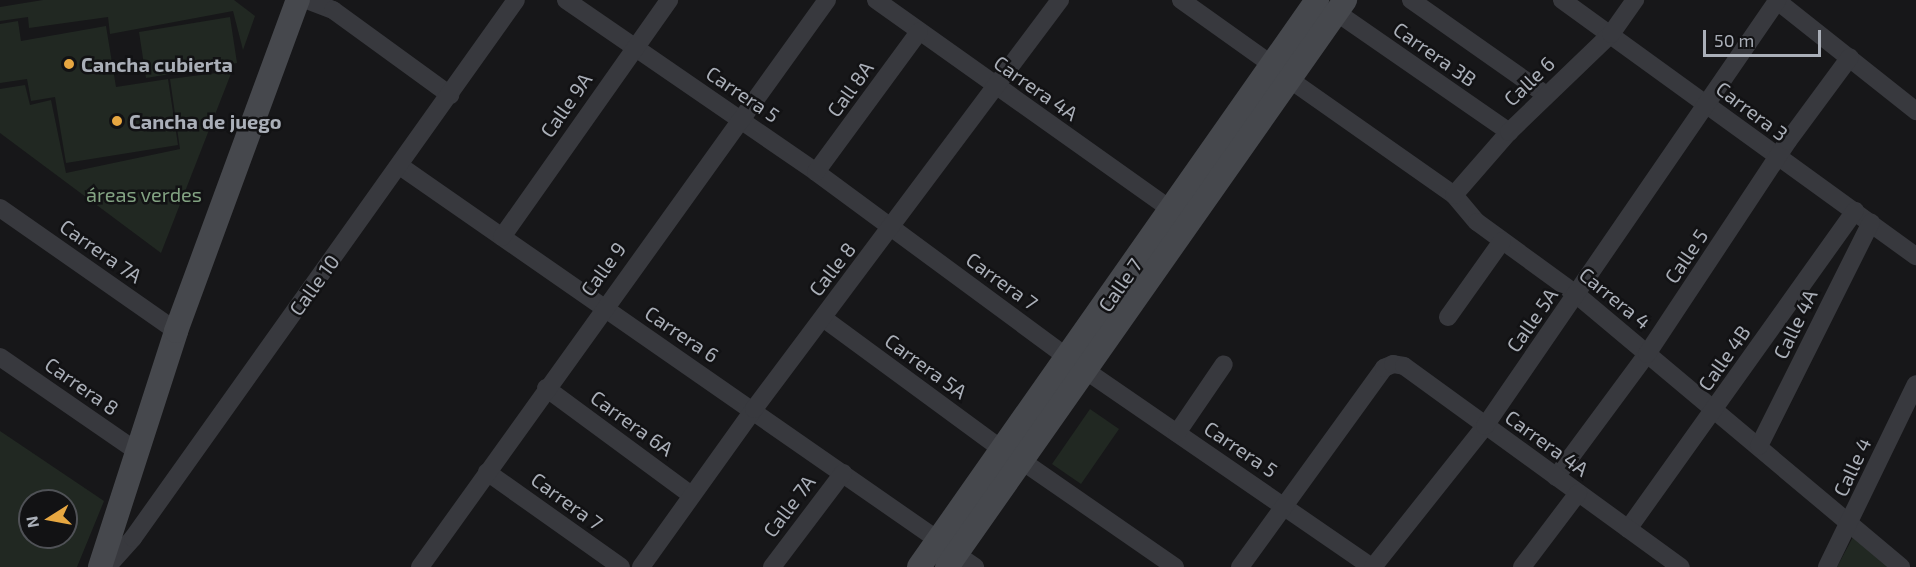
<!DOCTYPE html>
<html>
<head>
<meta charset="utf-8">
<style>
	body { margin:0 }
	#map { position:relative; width:1916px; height:567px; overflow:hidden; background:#171719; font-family:"Exo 2",sans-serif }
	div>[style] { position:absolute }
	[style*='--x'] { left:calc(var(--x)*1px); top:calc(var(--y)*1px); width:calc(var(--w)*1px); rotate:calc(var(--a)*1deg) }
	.green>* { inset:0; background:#212822 }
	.street>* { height:18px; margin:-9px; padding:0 9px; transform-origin:9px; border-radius:9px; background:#38393e }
	.secondary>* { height:24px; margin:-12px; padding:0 12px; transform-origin:12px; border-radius:12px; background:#46484d }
	.dots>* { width:16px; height:16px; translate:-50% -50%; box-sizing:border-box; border:3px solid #121214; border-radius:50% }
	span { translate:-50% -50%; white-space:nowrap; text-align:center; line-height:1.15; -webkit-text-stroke:5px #121214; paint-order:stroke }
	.street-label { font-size:20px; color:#aaafb8 }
	.poi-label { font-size:20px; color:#aaafb8; font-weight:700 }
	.left { translate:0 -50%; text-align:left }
	.park-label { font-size:20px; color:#82a282 }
	.north { position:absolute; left:18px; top:489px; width:60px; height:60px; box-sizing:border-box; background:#121214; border:2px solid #4f5156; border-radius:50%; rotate:259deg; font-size:16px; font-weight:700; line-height:24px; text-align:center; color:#aaafb8 }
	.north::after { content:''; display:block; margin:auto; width:21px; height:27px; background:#e7a741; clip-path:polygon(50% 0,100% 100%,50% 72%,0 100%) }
	.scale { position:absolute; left:1703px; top:30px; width:118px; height:27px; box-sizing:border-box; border:3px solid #aaafb8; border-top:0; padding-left:8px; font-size:18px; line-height:21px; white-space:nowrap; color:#aaafb8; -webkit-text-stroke:4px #121214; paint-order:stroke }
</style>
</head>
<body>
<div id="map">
	<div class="green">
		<div style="clip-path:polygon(43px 0,234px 0,255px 16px,243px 50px,233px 11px,110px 34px,108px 17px,29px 28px,28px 17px,0 21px,0 7px)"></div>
		<div style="clip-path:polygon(230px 17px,237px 63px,146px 78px,139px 32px)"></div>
		<div style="clip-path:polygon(18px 21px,21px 41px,106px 26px,116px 87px,168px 79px,178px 145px,66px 163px,55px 97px,31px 101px,27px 79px,0 83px,0 24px)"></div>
		<div style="clip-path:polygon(232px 71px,161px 253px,0 133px,0 89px,25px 85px,30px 105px,51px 100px,66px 173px,180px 149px,170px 79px)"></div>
		<div style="clip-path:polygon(1090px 409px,1119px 429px,1081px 484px,1052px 464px)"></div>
		<div style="clip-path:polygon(evenodd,0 431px,104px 501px,77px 567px,0 567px,0 431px,30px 501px,66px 501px,66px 537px,30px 537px,30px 501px)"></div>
		<div style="clip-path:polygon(1853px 537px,1889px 567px,1837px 567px)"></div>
	</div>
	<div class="street">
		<div style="--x:307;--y:0;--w:28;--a:21"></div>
		<div style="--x:333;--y:10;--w:145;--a:36"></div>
		<div style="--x:566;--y:0;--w:303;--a:34.5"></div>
		<div style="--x:816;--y:172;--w:334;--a:36.4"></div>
		<div style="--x:1085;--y:370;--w:348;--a:34.5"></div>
		<div style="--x:876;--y:0;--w:363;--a:35.4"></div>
		<div style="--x:1181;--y:0;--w:112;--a:35.5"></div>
		<div style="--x:1411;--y:0;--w:165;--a:35.1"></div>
		<div style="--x:1562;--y:0;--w:437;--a:35.9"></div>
		<div style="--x:1776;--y:0;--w:179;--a:38.4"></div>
		<div style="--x:1336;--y:12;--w:211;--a:34.7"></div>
		<div style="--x:1289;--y:79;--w:202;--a:35.1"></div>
		<div style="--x:1454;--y:195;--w:35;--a:50"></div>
		<div style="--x:1477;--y:222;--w:124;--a:36.1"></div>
		<div style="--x:1577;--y:295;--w:423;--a:40"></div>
		<div style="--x:400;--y:166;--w:655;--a:34.81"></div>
		<div style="--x:816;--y:172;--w:174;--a:-53.7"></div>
		<div style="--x:1454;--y:195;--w:84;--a:-48.9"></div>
		<div style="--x:1509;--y:132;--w:141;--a:-43.9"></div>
		<div style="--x:1611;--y:34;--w:42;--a:-54.8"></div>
		<div style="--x:0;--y:208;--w:215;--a:34.9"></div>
		<div style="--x:502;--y:237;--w:290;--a:-54.8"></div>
		<div style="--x:1448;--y:317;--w:93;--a:-54.6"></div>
		<div style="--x:823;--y:318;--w:225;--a:36.3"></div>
		<div style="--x:0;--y:357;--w:169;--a:34.6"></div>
		<div style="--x:546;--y:388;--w:180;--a:36.4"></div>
		<div style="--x:1177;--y:433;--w:83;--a:-55.7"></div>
		<div style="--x:1759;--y:446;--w:250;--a:-63.4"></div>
		<div style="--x:1022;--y:461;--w:186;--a:34.7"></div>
		<div style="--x:487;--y:472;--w:164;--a:35.3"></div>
		<div style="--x:1556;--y:477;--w:153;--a:-53.5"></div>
		<div style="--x:1647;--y:354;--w:255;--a:-56.5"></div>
		<div style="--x:1788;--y:141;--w:104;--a:-53.6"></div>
		<div style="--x:1628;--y:529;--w:391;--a:-54.5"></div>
		<div style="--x:956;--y:554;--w:23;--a:34"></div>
		<div style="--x:107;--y:567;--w:39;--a:-48"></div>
		<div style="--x:133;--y:538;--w:660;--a:-54.55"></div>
		<div style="--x:420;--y:567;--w:698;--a:-54.33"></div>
		<div style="--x:641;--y:567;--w:194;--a:-54.4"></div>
		<div style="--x:754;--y:409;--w:511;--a:-53.2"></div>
		<div style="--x:772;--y:567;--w:118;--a:-52.9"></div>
		<div style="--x:1240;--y:567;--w:246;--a:-54.1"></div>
		<div style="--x:1384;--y:368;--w:10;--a:-24"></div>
		<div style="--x:1393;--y:364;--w:11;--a:10"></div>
		<div style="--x:1404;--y:366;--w:342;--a:36"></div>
		<div style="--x:1373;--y:567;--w:180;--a:-51.5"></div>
		<div style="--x:1485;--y:426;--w:516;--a:-55.51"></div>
		<div style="--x:1522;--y:567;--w:93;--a:-52.9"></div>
		<div style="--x:1827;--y:567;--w:203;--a:-64.1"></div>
	</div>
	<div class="secondary">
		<div style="--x:100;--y:567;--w:248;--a:-72.1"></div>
		<div style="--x:176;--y:331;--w:353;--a:-69.8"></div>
		<div style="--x:919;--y:567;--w:693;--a:-54.93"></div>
		<div style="--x:947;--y:567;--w:693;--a:-54.93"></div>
	</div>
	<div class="dots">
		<div style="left:69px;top:64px;background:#e7a741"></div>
		<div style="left:117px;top:121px;background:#e7a741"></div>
	</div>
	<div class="street-label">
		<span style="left:1435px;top:54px;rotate:35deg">Carrera 3B</span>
		<span style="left:1529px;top:81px;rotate:-44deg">Calle 6</span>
		<span style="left:1036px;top:88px;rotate:35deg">Carrera 4A</span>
		<span style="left:850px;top:89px;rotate:-54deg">Call 8A</span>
		<span style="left:743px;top:94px;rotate:34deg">Carrera 5</span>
		<span style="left:566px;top:105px;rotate:-55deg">Calle 9A</span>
		<span style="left:1752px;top:111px;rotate:37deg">Carrera 3</span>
		<span style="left:101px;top:251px;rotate:35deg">Carrera 7A</span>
		<span style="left:1686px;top:256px;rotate:-56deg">Calle 5</span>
		<span style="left:603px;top:269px;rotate:-54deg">Calle 9</span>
		<span style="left:832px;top:269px;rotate:-52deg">Calle 8</span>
		<span style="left:1002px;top:281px;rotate:36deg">Carrera 7</span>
		<span style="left:314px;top:285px;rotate:-54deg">Calle 10</span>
		<span style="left:1120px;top:285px;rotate:-55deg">Calle 7</span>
		<span style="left:1615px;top:298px;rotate:39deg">Carrera 4</span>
		<span style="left:1532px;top:320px;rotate:-55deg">Calle 5A</span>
		<span style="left:1795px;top:324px;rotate:-64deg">Calle 4A</span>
		<span style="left:682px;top:334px;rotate:34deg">Carrera 6</span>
		<span style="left:1724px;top:358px;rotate:-55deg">Calle 4B</span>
		<span style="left:926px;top:366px;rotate:36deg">Carrera 5A</span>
		<span style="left:82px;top:386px;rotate:35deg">Carrera 8</span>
		<span style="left:632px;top:423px;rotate:36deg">Carrera 6A</span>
		<span style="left:1547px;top:443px;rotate:36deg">Carrera 4A</span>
		<span style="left:1241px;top:449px;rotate:34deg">Carrera 5</span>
		<span style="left:1852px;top:467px;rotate:-65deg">Calle 4</span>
		<span style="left:567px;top:501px;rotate:36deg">Carrera 7</span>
		<span style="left:789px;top:506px;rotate:-53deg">Calle 7A</span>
	</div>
	<div class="poi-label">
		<span class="left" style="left:81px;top:64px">Cancha cubierta</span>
		<span class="left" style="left:129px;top:121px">Cancha de juego</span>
	</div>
	<div class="park-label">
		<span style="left:144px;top:194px">áreas verdes</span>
	</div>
	<div class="north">N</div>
	<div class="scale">50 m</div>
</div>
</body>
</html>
